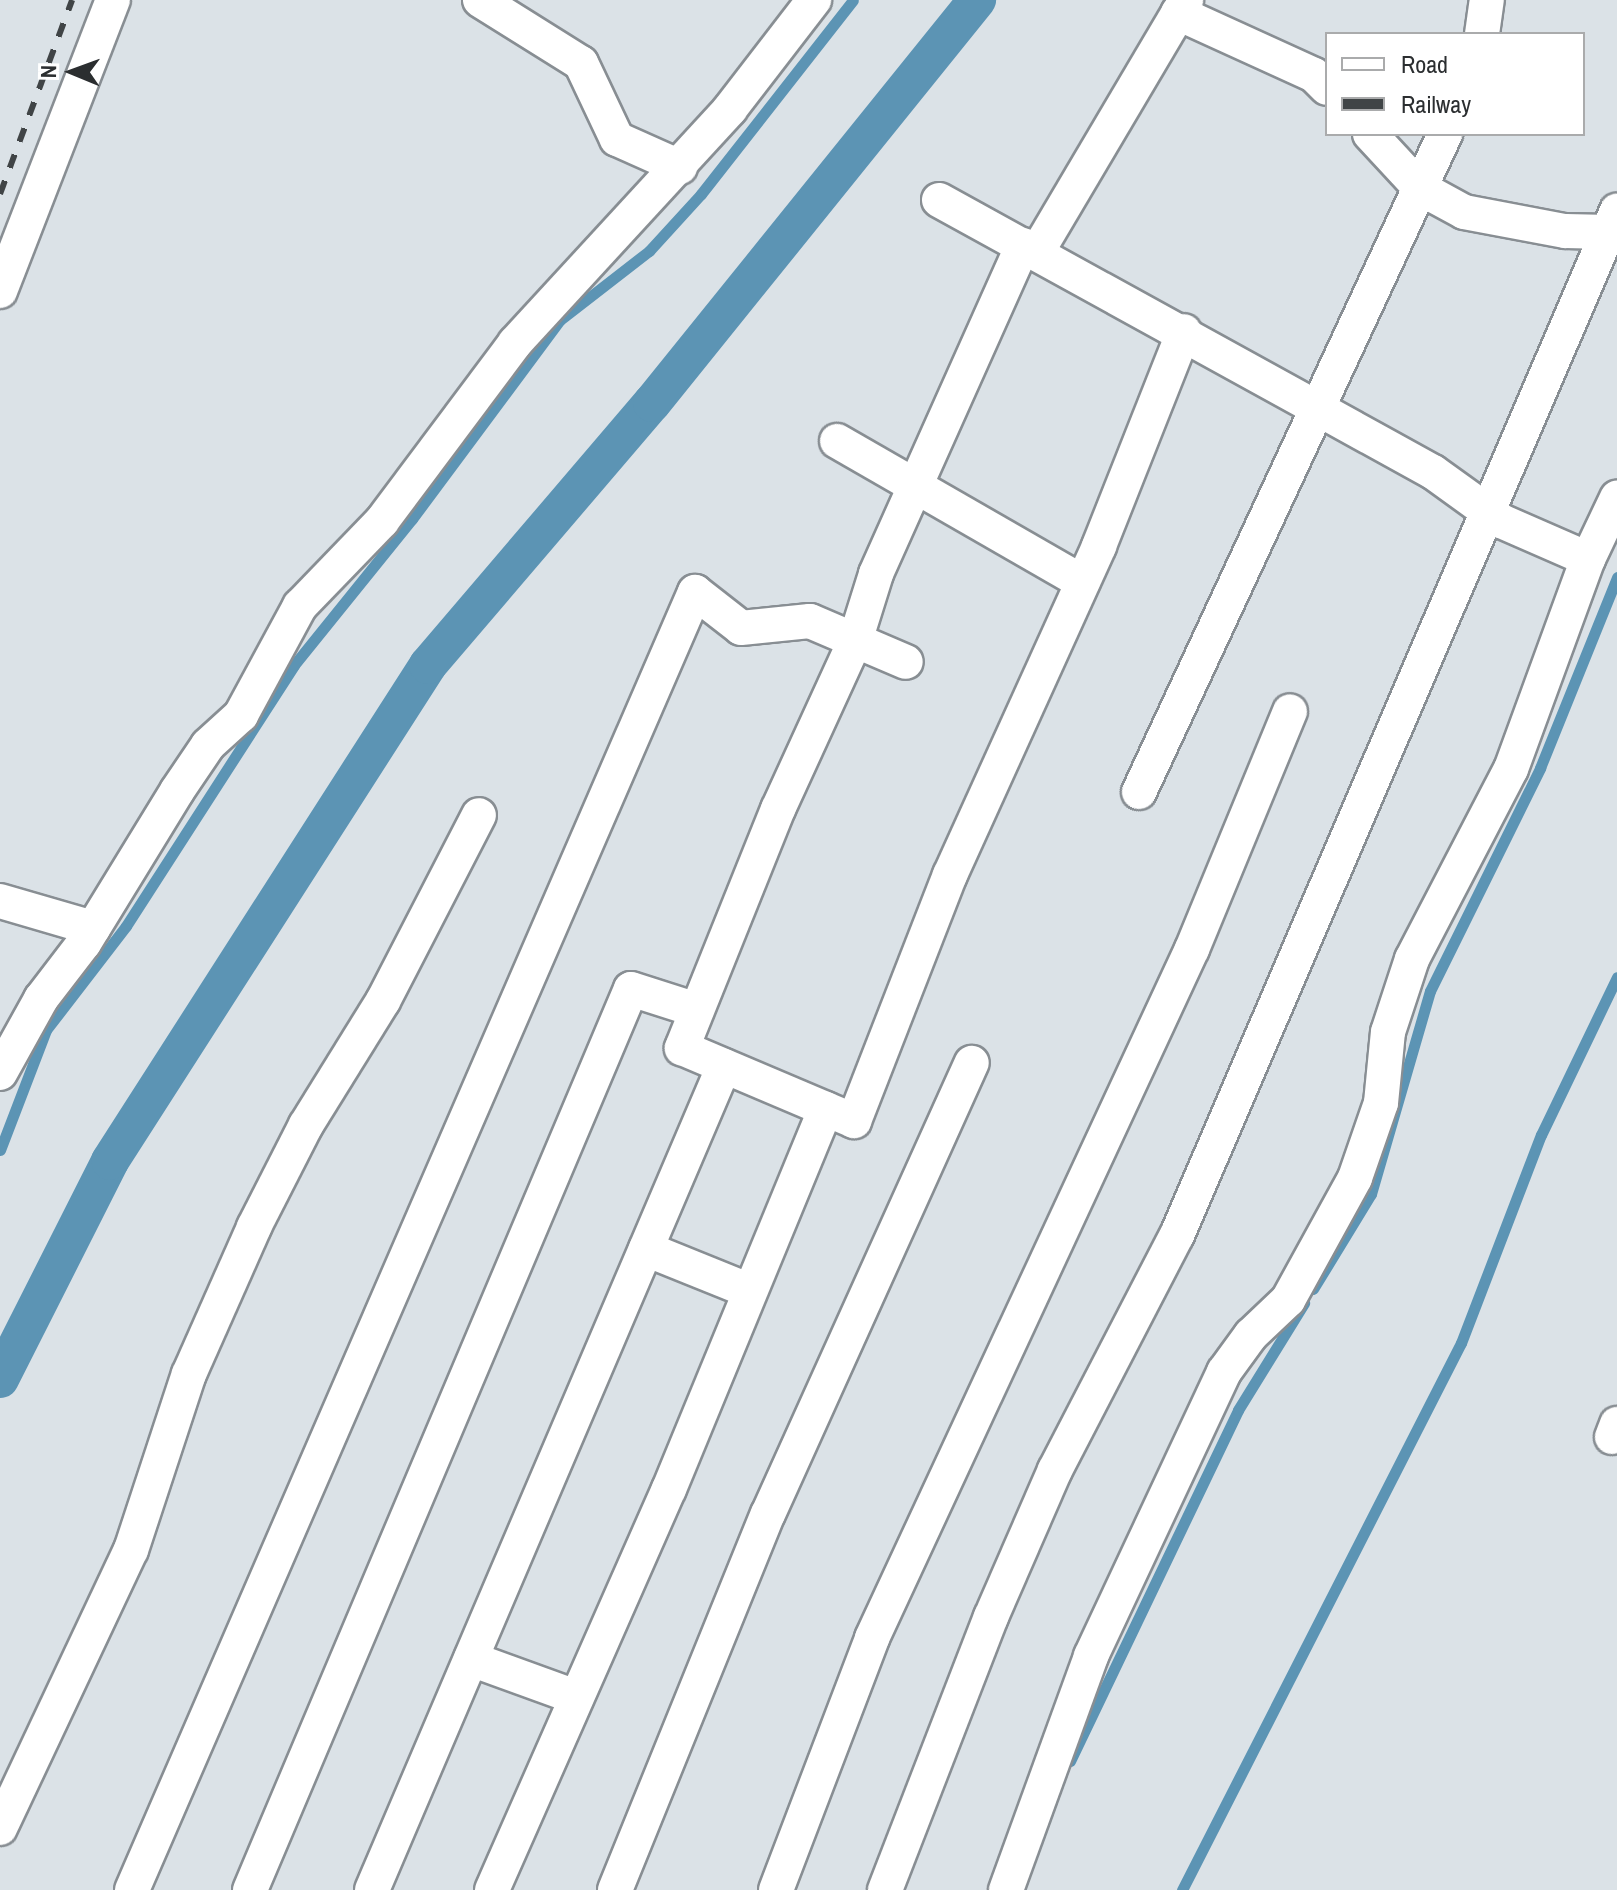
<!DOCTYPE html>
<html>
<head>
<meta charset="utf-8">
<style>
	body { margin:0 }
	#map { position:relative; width:1617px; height:1890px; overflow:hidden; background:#dbe2e7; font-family:"Archivo Narrow",sans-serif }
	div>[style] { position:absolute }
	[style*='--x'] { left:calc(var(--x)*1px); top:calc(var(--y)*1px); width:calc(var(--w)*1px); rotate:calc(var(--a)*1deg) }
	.stream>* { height:11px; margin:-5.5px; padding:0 5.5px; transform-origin:5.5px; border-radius:5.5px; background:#5c94b4 }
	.canal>* { height:38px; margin:-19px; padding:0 19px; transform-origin:19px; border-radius:19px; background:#5c94b4 }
	.roads { filter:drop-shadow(2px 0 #888e93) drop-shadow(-2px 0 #888e93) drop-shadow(0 2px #888e93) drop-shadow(0 -2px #888e93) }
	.minor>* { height:34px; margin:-17px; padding:0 17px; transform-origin:17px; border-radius:17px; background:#fff }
	.rail>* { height:6px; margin-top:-3px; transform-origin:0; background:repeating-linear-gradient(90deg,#404446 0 14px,transparent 0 28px) }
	span { translate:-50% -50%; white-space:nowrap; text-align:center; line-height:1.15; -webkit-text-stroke:6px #fff; paint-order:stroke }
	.legend { position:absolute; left:1325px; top:32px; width:260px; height:104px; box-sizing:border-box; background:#fff; border:2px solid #aaabac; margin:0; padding:10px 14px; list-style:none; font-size:24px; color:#2b2e30 }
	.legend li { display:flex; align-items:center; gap:16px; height:40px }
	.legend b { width:40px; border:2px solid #aaabac }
	.north { position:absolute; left:32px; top:32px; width:80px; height:80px; -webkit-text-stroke:6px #fff; paint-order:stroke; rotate:271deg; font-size:22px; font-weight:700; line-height:32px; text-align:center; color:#2b2e30 }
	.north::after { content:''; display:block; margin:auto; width:28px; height:36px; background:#2b2e30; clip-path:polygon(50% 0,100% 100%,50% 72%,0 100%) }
</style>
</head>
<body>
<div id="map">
	<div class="stream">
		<div style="--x:0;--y:1150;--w:129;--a:-69"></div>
		<div style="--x:46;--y:1030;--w:131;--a:-52.4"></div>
		<div style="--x:126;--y:926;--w:310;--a:-57.2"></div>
		<div style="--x:294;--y:665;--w:188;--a:-51.1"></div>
		<div style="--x:412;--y:519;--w:248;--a:-53.4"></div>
		<div style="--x:560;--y:320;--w:113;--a:-37.8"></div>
		<div style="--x:649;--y:251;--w:77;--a:-47.6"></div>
		<div style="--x:701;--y:194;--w:246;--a:-51.9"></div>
		<div style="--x:1313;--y:1289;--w:111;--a:-58.6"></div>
		<div style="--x:1371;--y:1194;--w:211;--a:-73.8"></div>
		<div style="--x:1430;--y:991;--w:249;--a:-63.7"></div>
		<div style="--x:1540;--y:768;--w:206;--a:-68"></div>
		<div style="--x:1070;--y:1761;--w:389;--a:-64.4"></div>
		<div style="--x:1238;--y:1410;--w:126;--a:-58.3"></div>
		<div style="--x:1182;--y:1890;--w:614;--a:-62.98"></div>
		<div style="--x:1461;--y:1343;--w:223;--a:-69"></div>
		<div style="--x:1541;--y:1135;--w:175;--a:-64.3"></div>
	</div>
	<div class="canal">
		<div style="--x:0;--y:1379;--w:244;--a:-63.2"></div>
		<div style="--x:110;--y:1161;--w:589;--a:-57.33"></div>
		<div style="--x:428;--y:665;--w:345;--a:-49.5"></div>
		<div style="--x:652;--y:403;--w:518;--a:-51.12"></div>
	</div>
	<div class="roads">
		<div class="minor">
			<div style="--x:480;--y:0;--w:119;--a:32"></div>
			<div style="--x:581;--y:63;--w:84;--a:64.7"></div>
			<div style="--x:617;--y:139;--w:69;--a:24"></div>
			<div style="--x:1178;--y:13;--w:149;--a:24.5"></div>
			<div style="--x:1314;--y:75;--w:18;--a:45"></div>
			<div style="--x:1482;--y:34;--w:34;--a:-82"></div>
			<div style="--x:1370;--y:134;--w:74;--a:47.2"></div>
			<div style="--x:1420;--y:188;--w:50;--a:28.6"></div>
			<div style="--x:1464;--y:212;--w:103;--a:10.7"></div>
			<div style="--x:1565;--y:231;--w:45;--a:1.3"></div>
			<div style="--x:939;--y:200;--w:564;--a:28.84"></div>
			<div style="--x:1433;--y:472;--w:84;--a:35.8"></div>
			<div style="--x:1501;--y:521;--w:95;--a:23.6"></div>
			<div style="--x:1023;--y:245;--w:360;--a:114.1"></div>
			<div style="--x:876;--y:574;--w:70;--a:107.4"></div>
			<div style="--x:855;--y:641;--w:185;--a:114.6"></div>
			<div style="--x:778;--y:809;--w:258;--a:111.9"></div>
			<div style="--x:682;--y:1048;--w:187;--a:23"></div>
			<div style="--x:854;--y:1121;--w:264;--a:-68.7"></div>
			<div style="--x:950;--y:875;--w:361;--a:-65.6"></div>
			<div style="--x:1099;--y:546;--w:231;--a:-68.4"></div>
			<div style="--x:1037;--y:252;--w:293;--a:-59.4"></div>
			<div style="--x:0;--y:291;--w:312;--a:-68.8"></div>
			<div style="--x:837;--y:441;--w:283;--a:29.9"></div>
			<div style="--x:1139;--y:792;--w:726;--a:-65.06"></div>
			<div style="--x:0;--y:901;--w:97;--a:16.2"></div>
			<div style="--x:0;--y:1073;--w:85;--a:-61"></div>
			<div style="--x:41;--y:999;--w:71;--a:-52.5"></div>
			<div style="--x:84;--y:943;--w:178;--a:-58.5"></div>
			<div style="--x:177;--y:791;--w:55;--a:-56"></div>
			<div style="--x:208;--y:745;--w:45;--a:-42.3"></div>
			<div style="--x:241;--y:715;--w:124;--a:-61.6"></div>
			<div style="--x:300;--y:606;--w:118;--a:-46"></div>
			<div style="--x:382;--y:521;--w:222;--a:-53.2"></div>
			<div style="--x:515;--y:343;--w:318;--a:-47.4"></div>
			<div style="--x:730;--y:109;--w:138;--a:-52.4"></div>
			<div style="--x:646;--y:1249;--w:112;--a:22"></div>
			<div style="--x:1612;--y:1437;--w:14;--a:-69"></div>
			<div style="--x:471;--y:1659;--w:112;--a:19.9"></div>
			<div style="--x:0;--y:1828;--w:307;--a:-64.8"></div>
			<div style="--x:131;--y:1550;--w:185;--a:-71.8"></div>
			<div style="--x:189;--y:1374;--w:161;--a:-66.1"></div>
			<div style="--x:254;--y:1227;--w:114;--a:-63"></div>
			<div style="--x:306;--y:1125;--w:146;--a:-58.2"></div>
			<div style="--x:383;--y:1001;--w:209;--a:-62.7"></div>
			<div style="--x:132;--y:1890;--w:1415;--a:-66.55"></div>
			<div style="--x:695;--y:592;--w:58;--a:38"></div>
			<div style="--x:741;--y:628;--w:69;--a:-5.8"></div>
			<div style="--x:810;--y:621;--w:104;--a:23.1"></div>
			<div style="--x:250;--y:1890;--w:978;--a:-67.08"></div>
			<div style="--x:631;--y:989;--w:69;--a:17.7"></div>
			<div style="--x:372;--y:1890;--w:896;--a:-66.87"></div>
			<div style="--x:492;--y:1890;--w:438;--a:-66.2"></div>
			<div style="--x:669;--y:1489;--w:411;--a:-67.6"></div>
			<div style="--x:615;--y:1890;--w:406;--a:-67.9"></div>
			<div style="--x:768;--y:1514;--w:495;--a:-65.7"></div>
			<div style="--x:776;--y:1890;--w:270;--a:-69.1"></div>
			<div style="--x:872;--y:1638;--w:760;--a:-65.09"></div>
			<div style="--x:1192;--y:949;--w:257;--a:-67.6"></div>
			<div style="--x:885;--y:1890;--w:293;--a:-68.8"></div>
			<div style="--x:991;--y:1617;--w:160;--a:-66.5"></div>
			<div style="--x:1055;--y:1470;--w:265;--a:-62.6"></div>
			<div style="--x:1177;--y:1235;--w:1115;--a:-66.75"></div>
			<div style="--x:1006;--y:1890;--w:249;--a:-70"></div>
			<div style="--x:1091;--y:1656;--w:314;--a:-64.9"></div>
			<div style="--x:1224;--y:1372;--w:46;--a:-53.9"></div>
			<div style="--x:1251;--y:1335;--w:51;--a:-43.4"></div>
			<div style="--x:1288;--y:1300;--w:139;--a:-61.2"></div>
			<div style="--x:1355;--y:1178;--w:79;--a:-70.9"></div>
			<div style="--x:1381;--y:1103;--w:71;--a:-84.4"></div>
			<div style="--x:1388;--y:1032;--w:77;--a:-71.8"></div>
			<div style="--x:1412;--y:959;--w:214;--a:-62.5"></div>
			<div style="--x:1511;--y:769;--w:224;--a:-69.9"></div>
			<div style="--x:1588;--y:559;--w:68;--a:-64.6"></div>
		</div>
	</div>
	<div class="rail">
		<div style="--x:0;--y:194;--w:207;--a:-69.6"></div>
	</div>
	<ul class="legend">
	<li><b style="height:10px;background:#fff"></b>Road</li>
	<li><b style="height:10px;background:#404446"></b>Railway</li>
	</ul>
	<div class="north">N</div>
</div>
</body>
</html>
